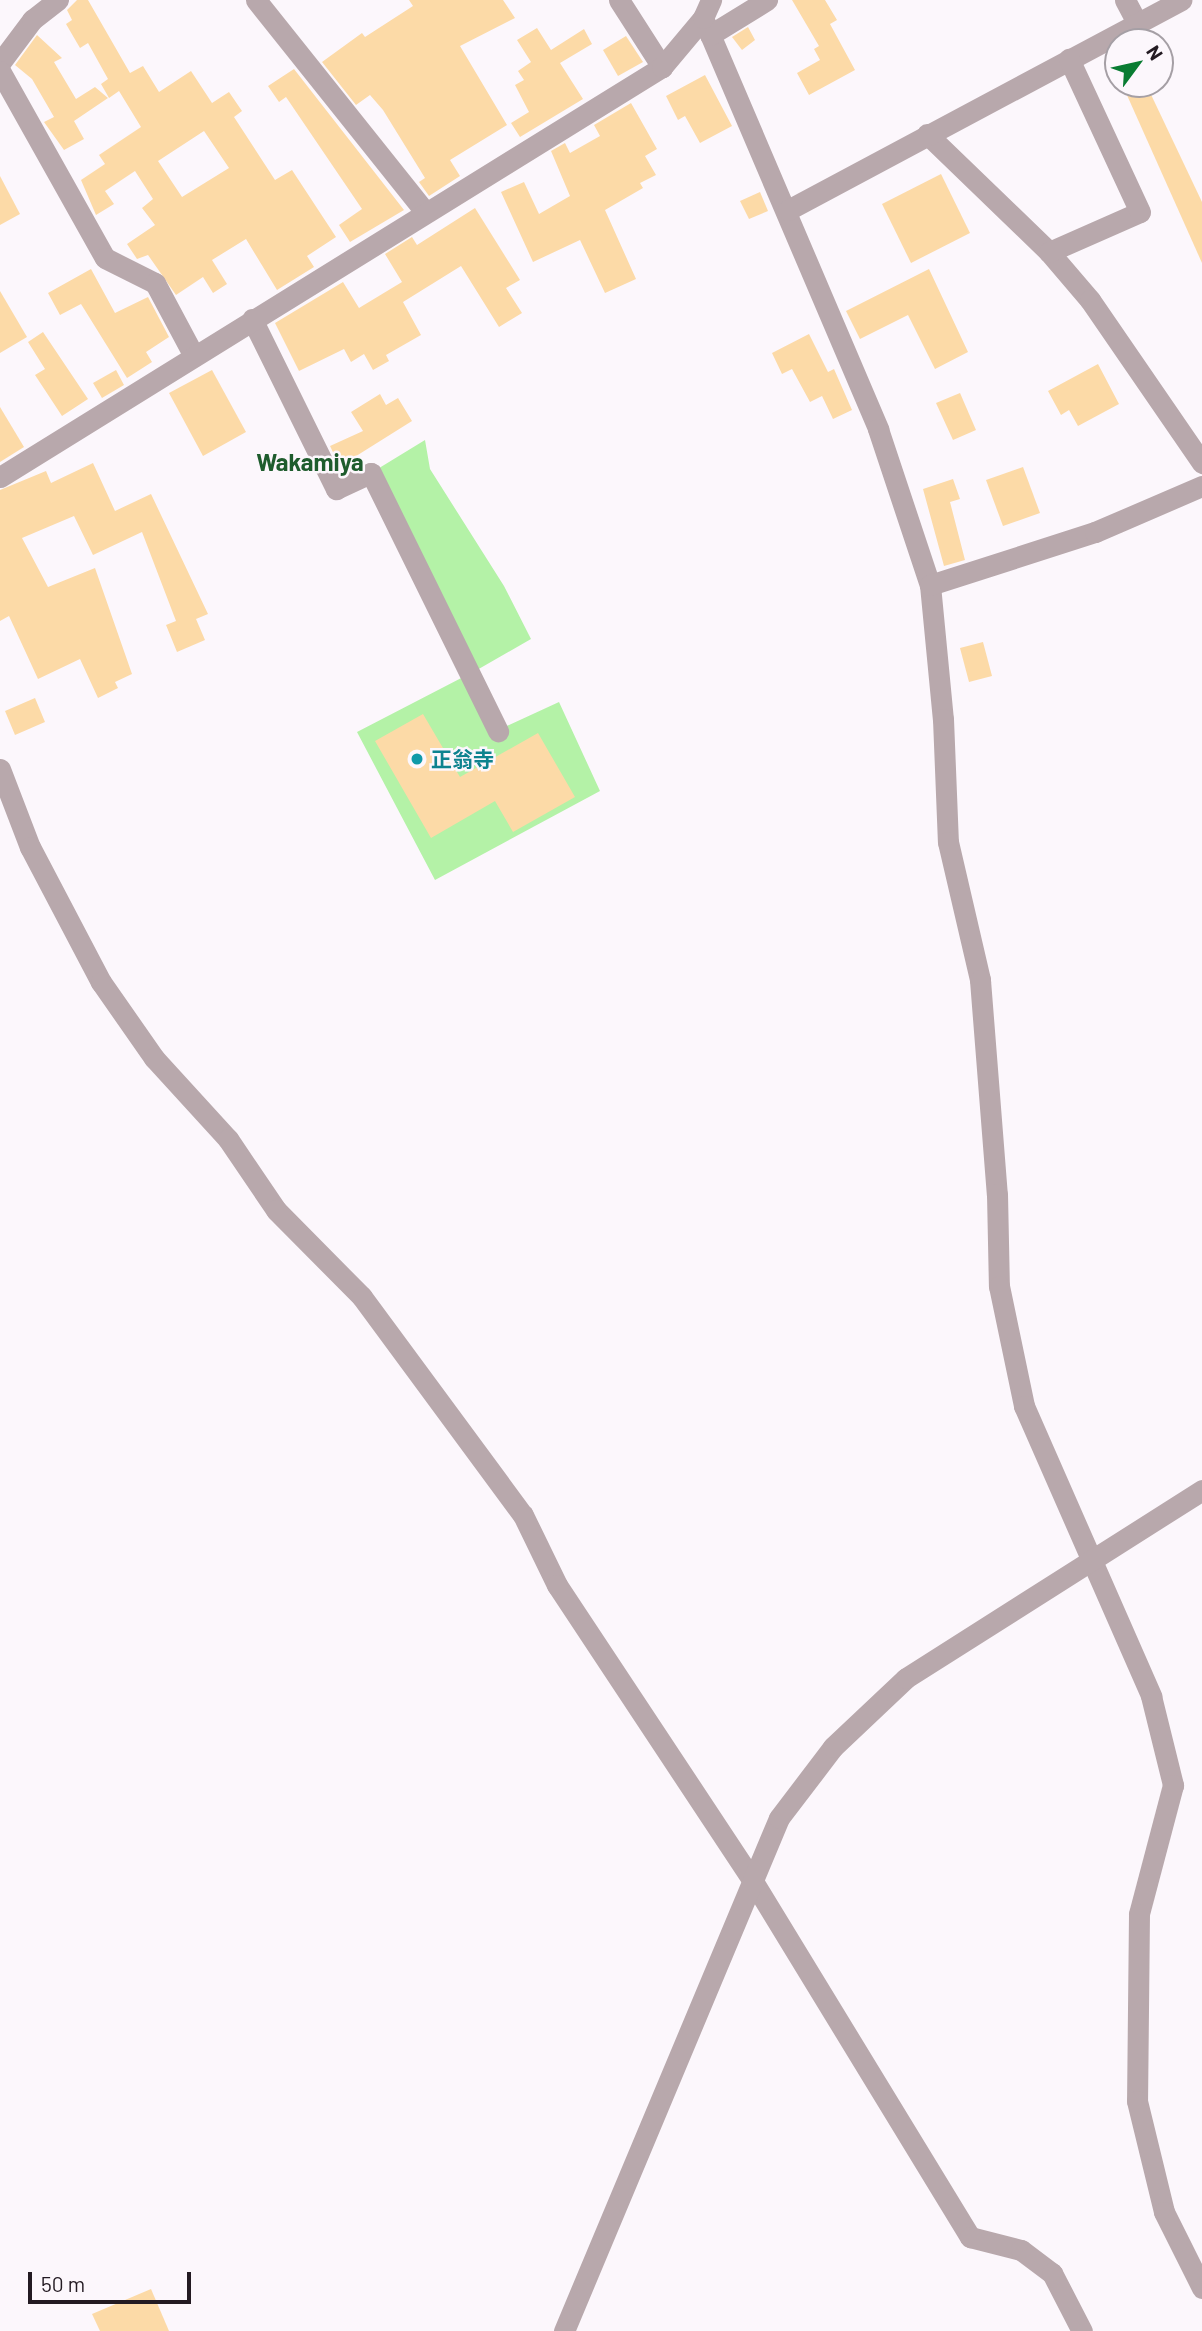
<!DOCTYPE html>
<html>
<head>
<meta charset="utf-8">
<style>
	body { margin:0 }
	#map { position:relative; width:1202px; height:2331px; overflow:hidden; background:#fcf7fc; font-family:Barlow,"Noto Sans JP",sans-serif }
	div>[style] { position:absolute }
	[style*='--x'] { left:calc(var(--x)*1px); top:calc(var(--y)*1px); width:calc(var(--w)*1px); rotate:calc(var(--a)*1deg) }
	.green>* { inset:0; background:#b4f2a7 }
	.building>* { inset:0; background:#fcdaa7 }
	.minor>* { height:21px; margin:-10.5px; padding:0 10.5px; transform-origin:10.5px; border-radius:10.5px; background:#b8a8ac }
	.dots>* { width:19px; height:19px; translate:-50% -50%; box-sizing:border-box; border:4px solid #fcf7fc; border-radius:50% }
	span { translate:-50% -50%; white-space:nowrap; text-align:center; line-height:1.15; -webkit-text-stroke:5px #fcf7fc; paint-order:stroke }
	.culture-label { font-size:21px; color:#0d838f; font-weight:700 }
	.left { translate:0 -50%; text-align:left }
	.quarter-label { font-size:24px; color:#1e5c2d; font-weight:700 }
	.north { position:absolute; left:1104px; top:28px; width:70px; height:70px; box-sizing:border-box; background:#fcf7fc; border:2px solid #a59fa5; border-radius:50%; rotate:57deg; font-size:19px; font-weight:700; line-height:28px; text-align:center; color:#231a22 }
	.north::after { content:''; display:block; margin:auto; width:24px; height:32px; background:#097c32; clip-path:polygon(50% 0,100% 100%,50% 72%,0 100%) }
	.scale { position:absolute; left:28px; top:2272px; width:163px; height:32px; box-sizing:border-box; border:4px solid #231a22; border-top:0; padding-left:9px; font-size:21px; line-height:24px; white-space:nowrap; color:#231a22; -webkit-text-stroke:5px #fcf7fc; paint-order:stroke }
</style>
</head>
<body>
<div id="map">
	<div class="green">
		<div style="clip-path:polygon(425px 440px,430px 469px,504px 586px,531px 639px,470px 674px,498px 730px,559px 702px,600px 791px,435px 880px,357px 732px,469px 674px,371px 473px)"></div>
	</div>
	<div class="building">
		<div style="clip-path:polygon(evenodd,77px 0,88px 0,130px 73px,143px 66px,159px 92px,191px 71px,212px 103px,229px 92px,242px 111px,234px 117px,275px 180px,292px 170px,336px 237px,307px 256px,314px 267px,277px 290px,246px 239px,212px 260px,227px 284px,213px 293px,203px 277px,176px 295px,148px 255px,137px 259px,127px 244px,155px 225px,142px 208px,153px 199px,135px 171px,105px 191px,114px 204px,96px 215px,81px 180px,105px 164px,99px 155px,141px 127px,119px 91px,109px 98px,101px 84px,108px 79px,88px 43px,80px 48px,66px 24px,72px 20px,67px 10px,77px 0,204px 131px,229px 168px,182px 197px,158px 161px,204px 131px)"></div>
		<div style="clip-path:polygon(409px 0,503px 0,515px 18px,460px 46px,507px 125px,450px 160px,460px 176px,429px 196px,419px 182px,425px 178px,383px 110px,370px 95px,356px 105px,322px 62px,362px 33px,365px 37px,413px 6px)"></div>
		<div style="clip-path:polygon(792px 0,825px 0,837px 20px,830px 24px,855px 70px,809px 95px,797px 73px,820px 60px,814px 49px,819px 46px)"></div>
		<div style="clip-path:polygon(748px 27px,755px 40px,742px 50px,732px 37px)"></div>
		<div style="clip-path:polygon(537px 28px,551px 50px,584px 29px,592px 44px,560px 63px,583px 99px,520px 137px,511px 123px,529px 112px,515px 85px,524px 80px,518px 71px,531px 62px,517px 40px)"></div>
		<div style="clip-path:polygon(37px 35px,62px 58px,54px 62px,76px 99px,95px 87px,108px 98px,74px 121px,84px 139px,64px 150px,44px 122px,54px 117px,32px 79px,15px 65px)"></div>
		<div style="clip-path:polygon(626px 36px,643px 62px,618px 76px,603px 50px)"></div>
		<div style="clip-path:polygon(294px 69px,404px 210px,350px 242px,339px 225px,362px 209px,286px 97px,279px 102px,268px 86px)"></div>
		<div style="clip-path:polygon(705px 75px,732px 126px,700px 143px,685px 116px,678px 120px,666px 96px)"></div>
		<div style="clip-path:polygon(1122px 84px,1146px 84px,1202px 202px,1202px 263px)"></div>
		<div style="clip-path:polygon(631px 103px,657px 149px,645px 156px,656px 175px,640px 183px,643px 188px,605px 210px,636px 279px,605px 293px,580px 240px,533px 262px,501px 192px,524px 182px,539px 214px,570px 196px,551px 151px,565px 143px,570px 153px,600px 136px,594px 125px)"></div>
		<div style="clip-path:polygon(941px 174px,970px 233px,911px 263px,882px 204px)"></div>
		<div style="clip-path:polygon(0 176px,20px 214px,0 225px)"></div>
		<div style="clip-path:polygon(760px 192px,768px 211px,749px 219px,740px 201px)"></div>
		<div style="clip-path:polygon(475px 208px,520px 280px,506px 288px,522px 313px,499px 327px,461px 266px,403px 302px,421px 335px,386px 355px,389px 361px,373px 370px,364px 354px,351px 362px,344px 349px,299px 371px,275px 323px,343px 282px,359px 308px,402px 282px,385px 254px,412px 237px,417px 245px)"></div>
		<div style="clip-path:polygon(91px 269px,115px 313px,148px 297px,169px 337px,146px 352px,152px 362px,127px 378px,81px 304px,60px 315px,48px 293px)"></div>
		<div style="clip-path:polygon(929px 269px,968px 352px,935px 369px,908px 315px,860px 339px,846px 311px)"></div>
		<div style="clip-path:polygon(0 291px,27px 337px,0 353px)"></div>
		<div style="clip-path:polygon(43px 332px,88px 399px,62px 416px,35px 375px,45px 369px,28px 342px)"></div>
		<div style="clip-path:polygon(809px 334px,828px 372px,834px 369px,852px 410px,833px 419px,822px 396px,810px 402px,792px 369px,782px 374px,772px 353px)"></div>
		<div style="clip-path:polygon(1098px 364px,1119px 404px,1078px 426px,1069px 410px,1061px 415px,1048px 391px)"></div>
		<div style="clip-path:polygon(116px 370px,124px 385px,102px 398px,93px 383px)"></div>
		<div style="clip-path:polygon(212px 370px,246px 432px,203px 456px,169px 393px)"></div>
		<div style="clip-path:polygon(960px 393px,976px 430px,953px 440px,936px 403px)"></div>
		<div style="clip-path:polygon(380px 394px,386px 405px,398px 398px,412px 421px,353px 458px,356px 463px,342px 471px,330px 446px,363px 431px,351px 412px)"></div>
		<div style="clip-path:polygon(0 407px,24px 447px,0 462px)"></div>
		<div style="clip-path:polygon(93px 463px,115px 511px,151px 494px,208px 614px,196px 619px,205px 640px,177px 652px,166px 625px,176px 621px,142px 532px,93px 555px,74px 516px,22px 538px,48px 587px,95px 568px,132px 674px,115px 682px,118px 688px,98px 698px,80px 659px,38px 679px,9px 616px,0 621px,0 490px,46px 471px,51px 483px)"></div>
		<div style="clip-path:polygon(1023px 467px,1040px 513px,1003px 526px,986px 480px)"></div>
		<div style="clip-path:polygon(953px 479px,960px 499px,950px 502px,965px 560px,944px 566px,923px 489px)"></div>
		<div style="clip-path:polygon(983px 642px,992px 676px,969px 682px,960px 648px)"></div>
		<div style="clip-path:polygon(35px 698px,45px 722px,15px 735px,5px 711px)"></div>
		<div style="clip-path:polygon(423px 714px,460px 777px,538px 733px,575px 797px,513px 832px,495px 801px,431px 838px,375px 741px)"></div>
		<div style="clip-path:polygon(151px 2289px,169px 2331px,100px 2331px,92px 2314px)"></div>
	</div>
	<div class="minor">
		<div style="--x:256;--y:0;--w:271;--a:51.4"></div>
		<div style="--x:619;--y:0;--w:80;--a:57.3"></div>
		<div style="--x:1125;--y:0;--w:26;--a:62"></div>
		<div style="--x:703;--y:18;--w:447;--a:66.9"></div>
		<div style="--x:878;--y:429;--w:164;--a:71.6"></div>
		<div style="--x:930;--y:585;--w:135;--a:84.5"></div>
		<div style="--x:943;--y:719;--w:123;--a:87.7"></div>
		<div style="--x:948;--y:842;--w:142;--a:76.9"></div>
		<div style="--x:980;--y:980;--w:215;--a:85.5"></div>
		<div style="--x:997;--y:1194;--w:92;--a:88.8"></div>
		<div style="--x:999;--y:1286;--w:123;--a:78.2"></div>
		<div style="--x:1024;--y:1406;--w:317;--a:66.3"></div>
		<div style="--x:1151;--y:1696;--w:92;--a:76.1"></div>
		<div style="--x:1173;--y:1785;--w:133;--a:104.8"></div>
		<div style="--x:1139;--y:1914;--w:187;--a:90.6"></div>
		<div style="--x:1137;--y:2101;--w:114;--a:76.3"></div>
		<div style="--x:1164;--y:2212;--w:85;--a:63.4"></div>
		<div style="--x:710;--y:35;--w:67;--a:-31.6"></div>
		<div style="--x:0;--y:63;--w:54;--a:-53.3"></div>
		<div style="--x:32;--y:20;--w:33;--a:-38"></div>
		<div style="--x:0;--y:71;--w:214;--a:60.7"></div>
		<div style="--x:105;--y:258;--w:56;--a:26.6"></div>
		<div style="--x:155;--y:283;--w:83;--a:61.9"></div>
		<div style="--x:927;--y:134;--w:170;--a:44"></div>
		<div style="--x:1049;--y:252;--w:63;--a:49.5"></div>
		<div style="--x:1090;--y:300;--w:198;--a:55.5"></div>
		<div style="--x:788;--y:210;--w:446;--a:-28.1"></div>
		<div style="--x:1049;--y:252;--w:99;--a:-23.7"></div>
		<div style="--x:1140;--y:212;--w:169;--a:-114.9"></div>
		<div style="--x:252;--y:319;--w:190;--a:63.7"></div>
		<div style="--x:336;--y:489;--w:38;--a:-25"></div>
		<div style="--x:371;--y:473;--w:288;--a:63.8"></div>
		<div style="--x:0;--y:477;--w:779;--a:-31.77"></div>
		<div style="--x:662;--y:67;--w:64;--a:-50.1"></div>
		<div style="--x:703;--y:18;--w:20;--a:-66"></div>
		<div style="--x:930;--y:585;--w:173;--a:-17.8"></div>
		<div style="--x:1095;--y:532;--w:116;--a:-23.3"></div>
		<div style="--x:0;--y:769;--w:84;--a:69"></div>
		<div style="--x:30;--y:847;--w:153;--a:62.3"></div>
		<div style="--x:101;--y:982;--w:93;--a:55.1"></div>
		<div style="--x:154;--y:1058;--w:110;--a:47.6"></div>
		<div style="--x:228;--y:1139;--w:86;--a:55.9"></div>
		<div style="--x:276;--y:1210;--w:122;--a:45.3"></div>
		<div style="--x:362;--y:1297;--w:271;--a:53.6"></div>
		<div style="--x:523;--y:1515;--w:78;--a:64.1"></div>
		<div style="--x:557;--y:1585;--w:357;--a:56.5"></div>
		<div style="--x:754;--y:1883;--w:415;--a:58.6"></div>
		<div style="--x:970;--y:2237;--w:53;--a:14.3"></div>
		<div style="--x:1021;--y:2250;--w:39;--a:37"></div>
		<div style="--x:1052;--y:2273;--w:65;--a:62.7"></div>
		<div style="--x:564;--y:2331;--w:556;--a:-67.26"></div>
		<div style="--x:779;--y:1818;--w:89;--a:-52.7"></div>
		<div style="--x:833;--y:1747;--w:100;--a:-43.4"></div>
		<div style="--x:906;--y:1678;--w:351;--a:-32.4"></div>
	</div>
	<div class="dots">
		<div style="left:417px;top:759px;background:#0f9aa8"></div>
	</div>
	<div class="culture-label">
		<span class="left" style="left:431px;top:759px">正翁寺</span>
	</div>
	<div class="quarter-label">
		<span style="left:310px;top:462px">Wakamiya</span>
	</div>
	<div class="north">N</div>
	<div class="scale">50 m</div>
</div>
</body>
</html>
